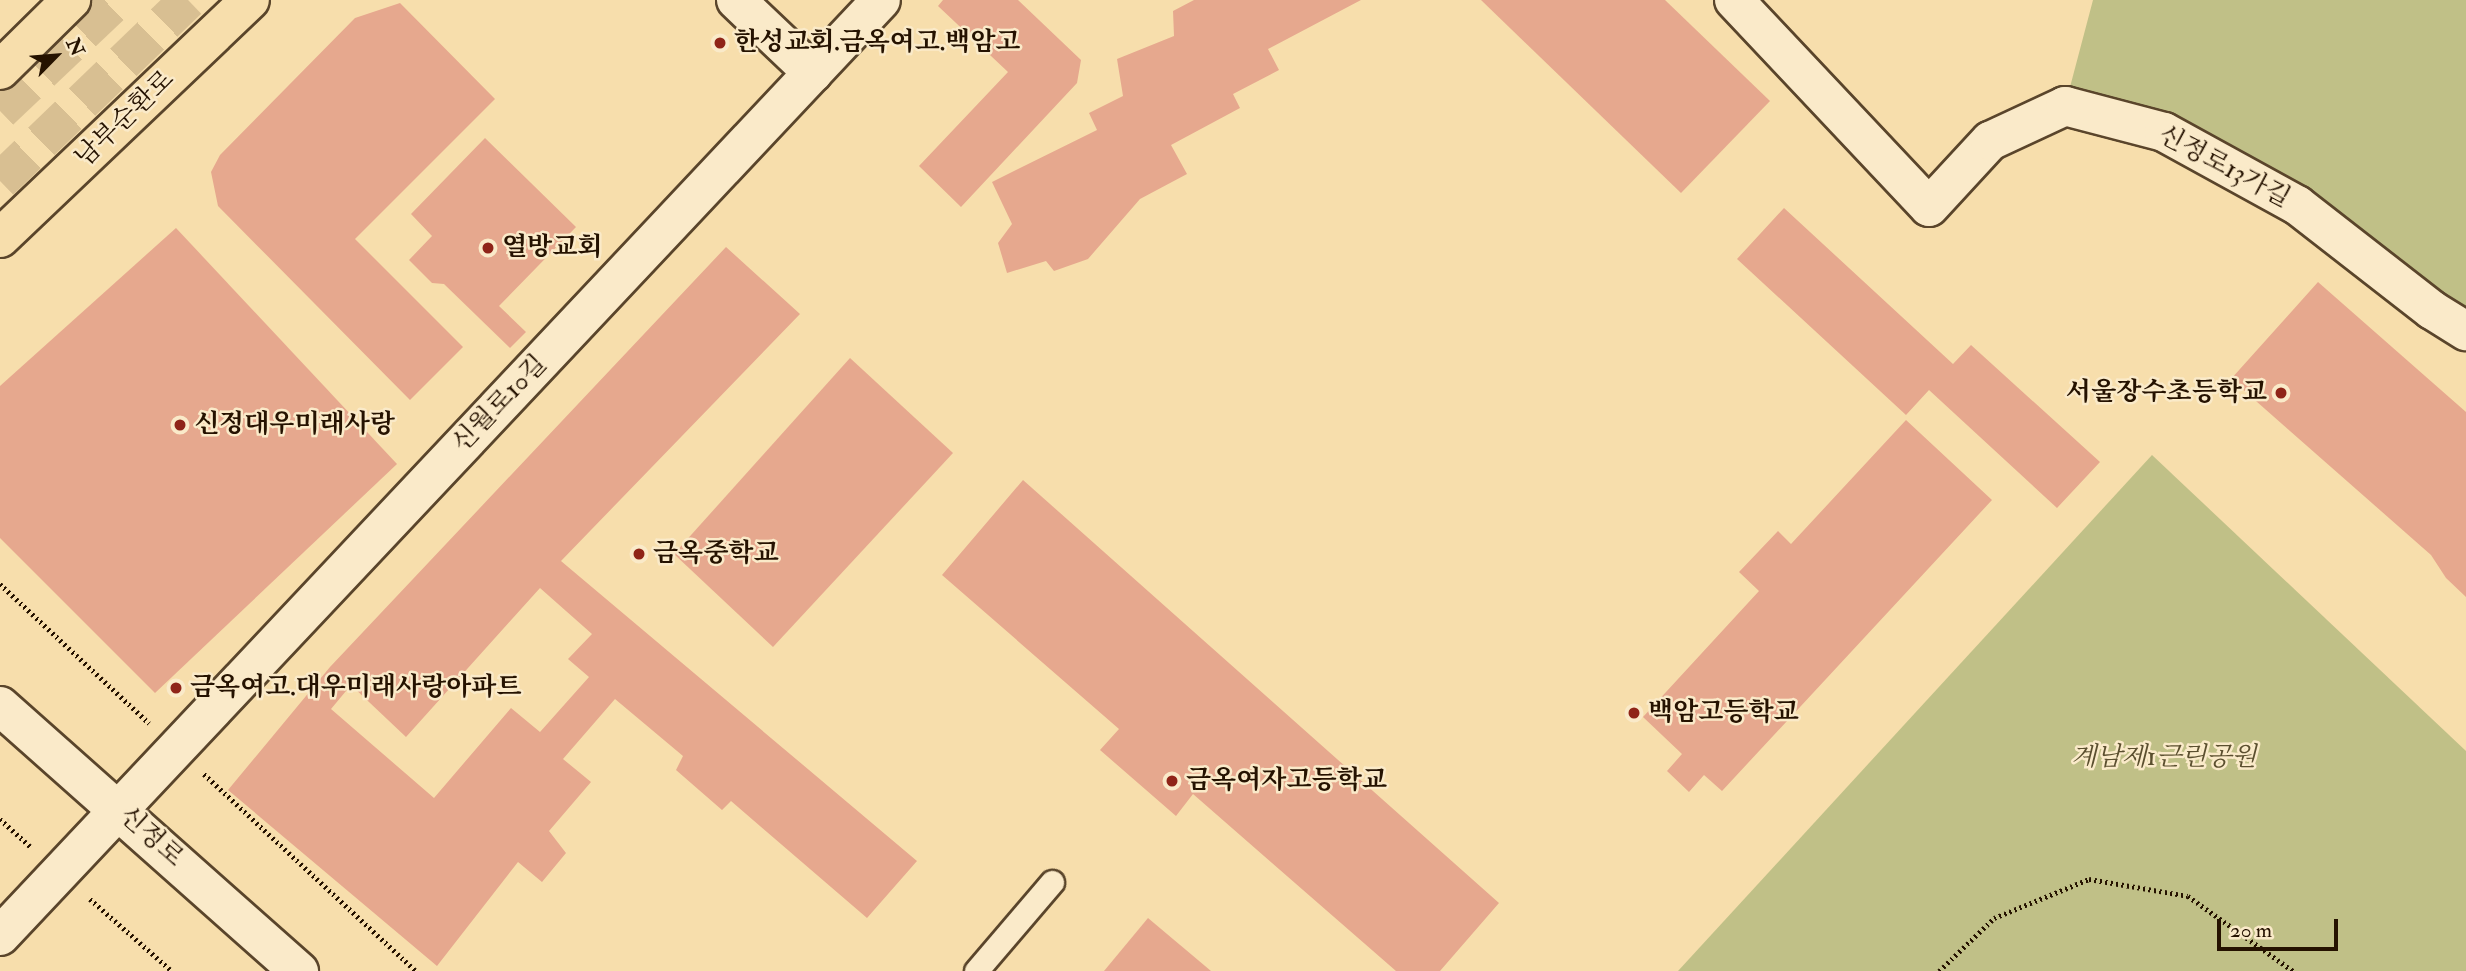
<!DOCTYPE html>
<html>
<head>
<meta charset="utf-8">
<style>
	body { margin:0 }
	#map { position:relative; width:2466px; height:971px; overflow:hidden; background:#f7deac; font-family:"IM FELL Double Pica","Noto Serif KR",serif }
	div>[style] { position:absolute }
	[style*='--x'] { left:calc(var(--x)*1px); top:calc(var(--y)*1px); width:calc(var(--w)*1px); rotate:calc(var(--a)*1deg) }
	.green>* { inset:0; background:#c0c087 }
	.building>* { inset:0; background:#e6a88e }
	.primary-tunnel>* { height:38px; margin-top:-19px; transform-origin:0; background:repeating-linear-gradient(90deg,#d8bf92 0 38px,transparent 0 57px) }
	.path>* { height:4.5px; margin-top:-2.25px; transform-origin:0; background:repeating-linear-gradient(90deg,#251200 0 2px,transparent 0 5.5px) }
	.roads { filter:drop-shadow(2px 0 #5a452b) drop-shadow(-2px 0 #5a452b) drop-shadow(0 2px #5a452b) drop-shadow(0 -2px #5a452b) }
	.service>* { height:23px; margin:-11.5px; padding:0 11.5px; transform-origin:11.5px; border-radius:11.5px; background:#faeac9 }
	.minor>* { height:38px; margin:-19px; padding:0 19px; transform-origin:19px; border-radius:19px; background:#faeac9 }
	.secondary>* { height:38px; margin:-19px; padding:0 19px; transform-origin:19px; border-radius:19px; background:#faeac9 }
	.primary>* { height:38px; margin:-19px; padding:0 19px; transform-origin:19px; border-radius:19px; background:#f7deac }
	.dots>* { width:19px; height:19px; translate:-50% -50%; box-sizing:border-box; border:4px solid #faeac9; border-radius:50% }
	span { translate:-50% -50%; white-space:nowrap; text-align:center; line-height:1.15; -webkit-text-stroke:5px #faeac9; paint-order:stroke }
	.poi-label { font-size:26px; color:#251200; font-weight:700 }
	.left { translate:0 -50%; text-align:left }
	.right { translate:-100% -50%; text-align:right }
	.street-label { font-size:26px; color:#251200 }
	.park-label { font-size:26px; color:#5b4f2f; font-style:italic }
	.north { position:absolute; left:21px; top:21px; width:70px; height:70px; -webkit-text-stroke:5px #faeac9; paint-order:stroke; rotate:65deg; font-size:19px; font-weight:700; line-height:28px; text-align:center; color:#251200 }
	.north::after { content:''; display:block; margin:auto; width:24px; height:32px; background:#251200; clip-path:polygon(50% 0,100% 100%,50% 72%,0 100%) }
	.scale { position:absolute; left:2217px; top:919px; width:121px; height:32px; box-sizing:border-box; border:4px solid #251200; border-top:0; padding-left:9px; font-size:21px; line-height:24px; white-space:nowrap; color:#251200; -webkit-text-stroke:5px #faeac9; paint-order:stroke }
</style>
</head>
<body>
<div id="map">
	<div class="green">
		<div style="clip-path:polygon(2093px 0,2466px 0,2466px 331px,2297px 205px,2065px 106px)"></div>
		<div style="clip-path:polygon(2152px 455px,2466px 751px,2466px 971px,1678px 971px)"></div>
	</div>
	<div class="building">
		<div style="clip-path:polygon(943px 0,1018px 0,1081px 60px,1077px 83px,961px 207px,919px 166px,1008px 72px,938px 6px)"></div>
		<div style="clip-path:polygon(1194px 0,1361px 0,1268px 49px,1279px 70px,1233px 94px,1240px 108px,1171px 145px,1187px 174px,1140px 199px,1088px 259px,1054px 271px,1046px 261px,1007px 273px,998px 243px,1012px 224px,992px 182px,1097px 130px,1089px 113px,1123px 96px,1117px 59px,1174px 36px,1173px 11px)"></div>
		<div style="clip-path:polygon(1481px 0,1665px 0,1770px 101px,1681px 193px)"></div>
		<div style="clip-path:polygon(400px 3px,495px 99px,355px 239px,463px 347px,410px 400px,218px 206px,211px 172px,220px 155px,355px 18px)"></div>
		<div style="clip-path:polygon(485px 138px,576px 227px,499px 306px,526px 332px,510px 348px,444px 284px,432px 283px,409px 260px,432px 236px,411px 214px)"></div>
		<div style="clip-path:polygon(1784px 208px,1953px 364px,1971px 345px,2100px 462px,2057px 508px,1929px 390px,1906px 415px,1737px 259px)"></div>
		<div style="clip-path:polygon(176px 228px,397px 464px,155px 693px,0 538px,0 386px)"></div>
		<div style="clip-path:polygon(evenodd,726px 247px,800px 314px,561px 561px,917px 861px,867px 918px,731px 801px,722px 810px,676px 770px,683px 756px,615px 699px,563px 759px,591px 782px,549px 831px,566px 853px,542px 882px,518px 862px,437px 966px,228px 790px,330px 667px,726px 247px,540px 588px,592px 634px,568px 659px,589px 677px,540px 732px,511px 708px,434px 798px,331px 709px,351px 685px,406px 737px,540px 588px)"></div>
		<div style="clip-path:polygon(2318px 282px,2466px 412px,2466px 597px,2446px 578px,2431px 555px,2231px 379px)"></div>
		<div style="clip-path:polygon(850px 358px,953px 453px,773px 647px,674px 554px)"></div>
		<div style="clip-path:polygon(1906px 420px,1992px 500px,1722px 791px,1704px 775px,1689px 792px,1667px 771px,1682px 754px,1643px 717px,1759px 591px,1739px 572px,1778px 531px,1791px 544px)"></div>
		<div style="clip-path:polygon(1023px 480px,1499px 903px,1440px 971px,1396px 971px,1193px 794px,1176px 816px,1100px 750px,1119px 729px,942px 575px)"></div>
		<div style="clip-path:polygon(1148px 918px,1211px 971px,1104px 971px)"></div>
	</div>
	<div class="primary-tunnel">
		<div style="--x:0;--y:111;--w:161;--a:-43.5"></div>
		<div style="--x:0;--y:181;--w:261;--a:-43.9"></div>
	</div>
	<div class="path">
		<div style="--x:0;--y:584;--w:204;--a:43"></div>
		<div style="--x:204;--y:774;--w:289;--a:42.9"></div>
		<div style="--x:0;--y:819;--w:42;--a:42.1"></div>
		<div style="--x:90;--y:899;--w:109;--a:41.3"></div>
		<div style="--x:1939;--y:971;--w:76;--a:-43.9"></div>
		<div style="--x:1994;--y:918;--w:103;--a:-22.3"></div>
		<div style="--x:2089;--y:879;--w:100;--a:9.7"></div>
		<div style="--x:2188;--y:896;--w:129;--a:35.5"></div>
	</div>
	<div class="roads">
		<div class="service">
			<div style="--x:976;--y:971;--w:117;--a:-49.5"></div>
		</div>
		<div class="minor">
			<div style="--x:736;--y:0;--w:106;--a:43.5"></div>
			<div style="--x:1734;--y:0;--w:284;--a:46.7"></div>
			<div style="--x:1929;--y:207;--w:90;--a:-47.3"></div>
			<div style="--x:1990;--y:141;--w:83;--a:-25"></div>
			<div style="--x:2065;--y:106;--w:102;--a:14.7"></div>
			<div style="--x:2164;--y:132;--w:152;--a:28.8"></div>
			<div style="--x:2297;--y:205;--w:171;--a:37.9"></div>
			<div style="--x:2432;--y:310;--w:40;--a:32"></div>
			<div style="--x:0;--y:936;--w:1285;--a:-46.73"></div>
		</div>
		<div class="secondary">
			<div style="--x:0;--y:706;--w:400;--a:41.6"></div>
		</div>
		<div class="primary">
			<div style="--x:0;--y:70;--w:100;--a:-44.6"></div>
			<div style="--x:0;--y:238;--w:345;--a:-43.6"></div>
		</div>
	</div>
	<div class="dots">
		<div style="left:720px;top:43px;background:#8f2418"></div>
		<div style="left:488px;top:248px;background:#8f2418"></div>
		<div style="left:2281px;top:393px;background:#8f2418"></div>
		<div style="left:180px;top:425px;background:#8f2418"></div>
		<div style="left:639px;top:554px;background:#8f2418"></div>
		<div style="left:176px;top:688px;background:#8f2418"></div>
		<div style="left:1634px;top:713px;background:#8f2418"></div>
		<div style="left:1172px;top:781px;background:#8f2418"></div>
	</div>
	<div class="poi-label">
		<span class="left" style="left:734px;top:43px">한성교회.금옥여고.백암고</span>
		<span class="left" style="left:502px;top:248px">열방교회</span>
		<span class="right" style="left:2267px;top:393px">서울장수초등학교</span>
		<span class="left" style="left:194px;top:425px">신정대우미래사랑</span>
		<span class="left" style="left:653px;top:554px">금옥중학교</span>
		<span class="left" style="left:190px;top:688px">금옥여고.대우미래사랑아파트</span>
		<span class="left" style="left:1648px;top:713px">백암고등학교</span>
		<span class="left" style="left:1186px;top:781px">금옥여자고등학교</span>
	</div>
	<div class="street-label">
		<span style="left:125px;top:119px;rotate:-44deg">남부순환로</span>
		<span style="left:2224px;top:167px;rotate:28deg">신정로13가길</span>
		<span style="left:500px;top:404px;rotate:-46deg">신월로10길</span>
		<span style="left:151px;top:837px;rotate:42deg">신정로</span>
	</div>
	<div class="park-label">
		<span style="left:2164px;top:758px">계남제1근린공원</span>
	</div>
	<div class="north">N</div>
	<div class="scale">20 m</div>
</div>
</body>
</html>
